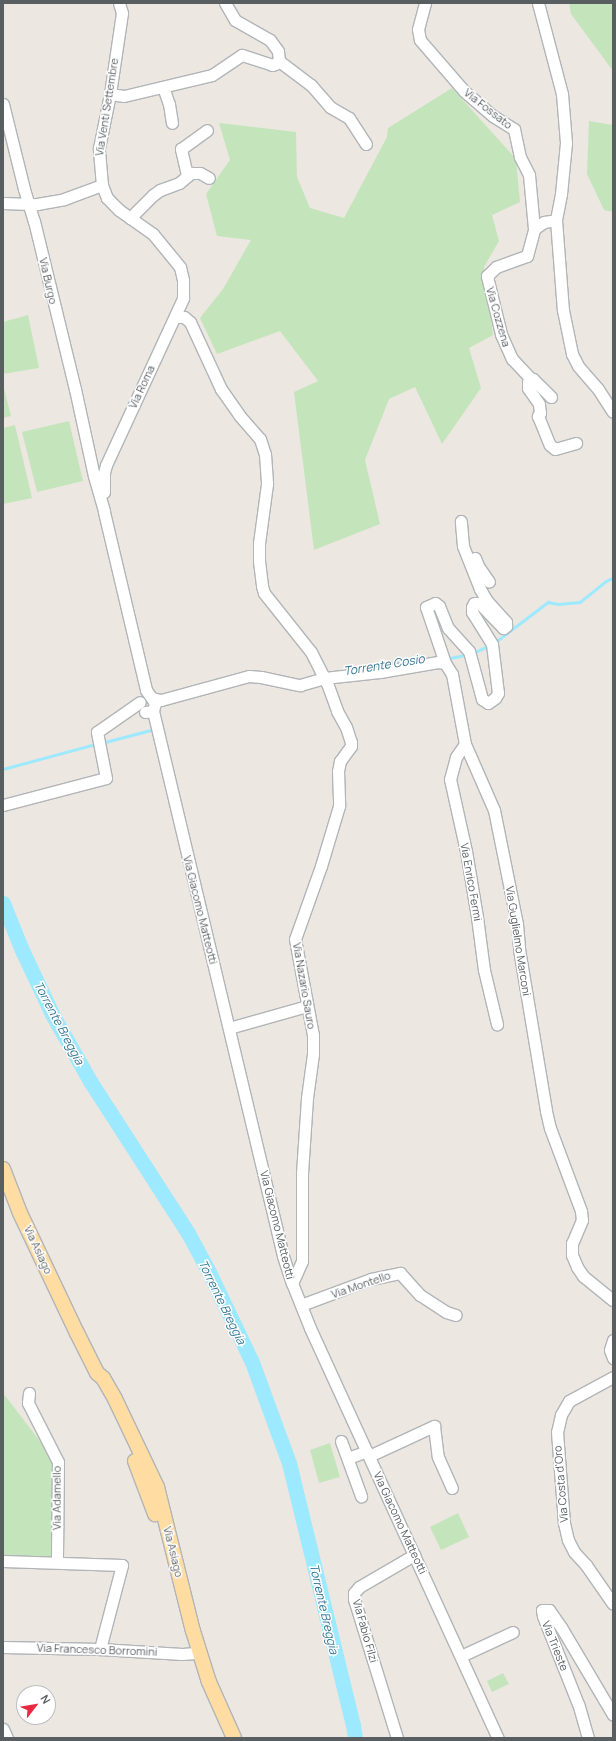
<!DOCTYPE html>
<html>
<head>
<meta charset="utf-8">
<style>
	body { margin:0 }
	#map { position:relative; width:616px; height:1741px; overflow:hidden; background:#ece7e0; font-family:Manrope,sans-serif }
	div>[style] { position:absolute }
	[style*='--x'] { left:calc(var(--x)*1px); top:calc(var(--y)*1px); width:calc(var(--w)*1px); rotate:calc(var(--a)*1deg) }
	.green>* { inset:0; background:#c4e5bc }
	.stream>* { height:2.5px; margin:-1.25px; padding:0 1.25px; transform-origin:1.25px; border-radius:1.25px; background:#9de9ff }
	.river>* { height:15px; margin:-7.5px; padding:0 7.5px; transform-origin:7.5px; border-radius:7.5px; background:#9de9ff }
	.roads { filter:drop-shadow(1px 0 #b1b5b8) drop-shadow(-1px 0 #b1b5b8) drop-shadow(0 1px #b1b5b8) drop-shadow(0 -1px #b1b5b8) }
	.minor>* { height:11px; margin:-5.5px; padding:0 5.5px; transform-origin:5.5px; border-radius:5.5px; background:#fff }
	.major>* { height:14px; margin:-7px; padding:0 7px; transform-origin:7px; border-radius:7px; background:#ffdca2 }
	span { translate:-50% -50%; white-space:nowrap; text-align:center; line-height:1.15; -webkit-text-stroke:3px #fff; paint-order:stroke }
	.street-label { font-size:11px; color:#595e61 }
	.water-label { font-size:12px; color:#347896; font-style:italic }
	.frame { position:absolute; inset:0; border:4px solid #595e61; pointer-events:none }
	.north { position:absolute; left:16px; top:1685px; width:40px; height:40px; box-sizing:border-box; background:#fff; border:1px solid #bdbfc0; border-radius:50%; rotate:59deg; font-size:11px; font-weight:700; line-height:16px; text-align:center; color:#595e61 }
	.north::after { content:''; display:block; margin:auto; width:14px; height:18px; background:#ea2842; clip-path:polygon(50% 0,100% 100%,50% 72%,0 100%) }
</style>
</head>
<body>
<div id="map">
	<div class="green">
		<div style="clip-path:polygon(569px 3px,613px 3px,613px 71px,571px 14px)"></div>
		<div style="clip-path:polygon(452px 88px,516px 159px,520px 202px,492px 215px,499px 241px,484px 267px,493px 335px,469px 348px,481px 388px,442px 444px,415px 387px,389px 399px,365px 460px,380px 524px,314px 550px,294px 392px,318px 381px,280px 331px,217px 354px,200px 318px,223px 289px,251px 240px,217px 236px,206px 194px,230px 160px,219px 123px,296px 132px,297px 177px,310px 208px,344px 218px,387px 137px,388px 128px)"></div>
		<div style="clip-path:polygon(589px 121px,613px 125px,613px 212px,604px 210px,587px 174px)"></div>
		<div style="clip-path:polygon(28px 315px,39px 368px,3px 374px,3px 322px)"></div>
		<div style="clip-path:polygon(3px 384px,11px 416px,3px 418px)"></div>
		<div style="clip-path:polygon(69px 421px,83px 481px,37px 492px,22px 432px)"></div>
		<div style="clip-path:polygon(15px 425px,32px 498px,3px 504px,3px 428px)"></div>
		<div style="clip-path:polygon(3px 1393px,56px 1462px,55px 1561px,3px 1559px)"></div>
		<div style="clip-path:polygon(330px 1443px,340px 1477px,319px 1483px,310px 1450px)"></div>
		<div style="clip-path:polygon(458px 1513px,469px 1537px,441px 1550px,430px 1527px)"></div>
		<div style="clip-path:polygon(503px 1673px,509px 1684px,492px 1692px,487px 1681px)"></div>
	</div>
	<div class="stream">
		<div style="--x:494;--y:643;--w:68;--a:-37.2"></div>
		<div style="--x:548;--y:602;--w:10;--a:11"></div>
		<div style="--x:558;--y:604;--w:22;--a:-5"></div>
		<div style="--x:580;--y:602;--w:33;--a:-39"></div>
		<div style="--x:606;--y:581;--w:8;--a:-23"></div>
		<div style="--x:473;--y:653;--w:17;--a:-25"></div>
		<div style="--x:450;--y:658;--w:16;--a:-11"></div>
		<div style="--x:362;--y:669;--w:61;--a:-9.5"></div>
		<div style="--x:105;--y:742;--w:52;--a:-14.6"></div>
		<div style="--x:3;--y:769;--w:92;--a:-15.1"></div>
	</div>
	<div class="river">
		<div style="--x:3;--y:903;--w:48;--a:68.2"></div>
		<div style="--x:21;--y:948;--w:73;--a:64.8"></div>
		<div style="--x:52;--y:1014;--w:77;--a:60.4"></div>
		<div style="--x:90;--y:1081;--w:181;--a:57.2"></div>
		<div style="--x:188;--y:1233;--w:44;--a:61.7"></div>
		<div style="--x:209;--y:1272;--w:100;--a:64.5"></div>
		<div style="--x:252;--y:1362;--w:108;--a:69.9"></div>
		<div style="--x:289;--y:1463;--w:270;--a:76.3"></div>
		<div style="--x:353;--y:1725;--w:13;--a:81"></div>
	</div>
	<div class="roads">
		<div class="minor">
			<div style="--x:425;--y:3;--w:27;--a:105"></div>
			<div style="--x:418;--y:29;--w:11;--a:80"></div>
			<div style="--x:420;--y:40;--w:67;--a:49.2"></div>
			<div style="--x:464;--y:91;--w:38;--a:41"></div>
			<div style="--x:493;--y:116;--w:25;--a:32"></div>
			<div style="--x:514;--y:129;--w:29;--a:78"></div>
			<div style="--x:520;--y:157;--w:20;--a:63"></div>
			<div style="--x:529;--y:175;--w:54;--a:84.7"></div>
			<div style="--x:538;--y:3;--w:94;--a:75.2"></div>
			<div style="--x:562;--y:94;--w:49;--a:85.3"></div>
			<div style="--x:566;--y:143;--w:51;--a:95.6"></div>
			<div style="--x:561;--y:194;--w:26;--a:101"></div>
			<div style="--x:556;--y:220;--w:90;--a:85.6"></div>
			<div style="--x:563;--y:310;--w:45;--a:78.4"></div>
			<div style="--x:572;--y:354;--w:13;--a:63"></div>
			<div style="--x:578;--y:366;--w:30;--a:49"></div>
			<div style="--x:598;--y:389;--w:27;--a:57"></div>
			<div style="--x:279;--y:61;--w:40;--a:37"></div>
			<div style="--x:311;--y:85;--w:29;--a:49"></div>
			<div style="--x:330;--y:107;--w:22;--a:30"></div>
			<div style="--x:349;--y:118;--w:31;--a:57"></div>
			<div style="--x:163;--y:87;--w:18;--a:71"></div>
			<div style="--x:169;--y:104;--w:19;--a:81"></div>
			<div style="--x:110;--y:94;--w:14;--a:8"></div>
			<div style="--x:124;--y:96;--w:90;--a:-13.4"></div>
			<div style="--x:212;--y:75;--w:36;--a:-34"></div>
			<div style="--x:242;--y:55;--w:32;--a:18"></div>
			<div style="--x:272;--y:65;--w:3;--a:-18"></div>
			<div style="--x:275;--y:64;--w:5;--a:-37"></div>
			<div style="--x:279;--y:61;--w:10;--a:-96"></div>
			<div style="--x:278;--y:51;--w:14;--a:-126"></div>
			<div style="--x:270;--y:40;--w:40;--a:-150.3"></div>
			<div style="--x:235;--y:20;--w:20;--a:-120"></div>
			<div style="--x:3;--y:104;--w:88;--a:76.1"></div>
			<div style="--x:24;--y:189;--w:34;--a:73"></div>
			<div style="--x:34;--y:221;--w:173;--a:76.3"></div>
			<div style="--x:75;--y:389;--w:89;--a:77.7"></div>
			<div style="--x:94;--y:476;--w:37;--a:74"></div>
			<div style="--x:104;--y:512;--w:183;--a:76.7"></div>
			<div style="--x:146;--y:690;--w:16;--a:55"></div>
			<div style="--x:155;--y:703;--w:8;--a:104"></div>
			<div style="--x:153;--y:711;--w:8;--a:173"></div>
			<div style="--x:187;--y:175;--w:27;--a:-103"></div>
			<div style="--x:181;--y:149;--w:32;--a:-36"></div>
			<div style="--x:3;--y:203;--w:34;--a:2"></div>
			<div style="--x:37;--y:204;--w:27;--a:-10"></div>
			<div style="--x:64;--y:199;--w:40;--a:-20.2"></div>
			<div style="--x:130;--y:218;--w:33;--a:-45"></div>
			<div style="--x:153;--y:195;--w:9;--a:-36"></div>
			<div style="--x:160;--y:190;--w:20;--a:-20"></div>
			<div style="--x:179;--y:183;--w:16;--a:-40"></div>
			<div style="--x:191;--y:173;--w:9;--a:0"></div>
			<div style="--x:200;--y:173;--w:10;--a:29"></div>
			<div style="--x:176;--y:317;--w:8;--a:0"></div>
			<div style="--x:184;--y:317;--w:8;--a:40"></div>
			<div style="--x:190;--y:322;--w:74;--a:65.2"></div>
			<div style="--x:221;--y:389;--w:32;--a:55"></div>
			<div style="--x:239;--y:415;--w:32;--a:49"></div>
			<div style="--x:260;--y:439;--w:16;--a:72"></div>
			<div style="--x:265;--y:454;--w:30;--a:86"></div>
			<div style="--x:267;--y:484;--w:60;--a:97.7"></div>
			<div style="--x:259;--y:543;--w:18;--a:90"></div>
			<div style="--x:259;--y:561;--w:25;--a:83"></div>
			<div style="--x:262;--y:586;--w:7;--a:74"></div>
			<div style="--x:264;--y:593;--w:75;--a:51.5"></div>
			<div style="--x:311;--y:652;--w:35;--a:63"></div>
			<div style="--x:327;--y:683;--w:30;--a:70"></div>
			<div style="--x:337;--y:711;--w:18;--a:61"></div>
			<div style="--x:346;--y:727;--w:16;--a:72"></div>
			<div style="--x:351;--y:742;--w:4;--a:90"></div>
			<div style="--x:351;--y:746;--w:19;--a:126"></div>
			<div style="--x:340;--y:761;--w:10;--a:101"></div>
			<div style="--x:338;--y:771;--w:35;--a:88"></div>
			<div style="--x:339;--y:806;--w:63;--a:106.7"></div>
			<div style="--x:321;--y:866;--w:77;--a:109.6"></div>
			<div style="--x:295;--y:939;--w:98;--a:79.4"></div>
			<div style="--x:313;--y:1035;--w:19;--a:90"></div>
			<div style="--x:313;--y:1054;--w:44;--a:97.8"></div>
			<div style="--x:307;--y:1098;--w:76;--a:93.8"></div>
			<div style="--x:302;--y:1174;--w:87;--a:90"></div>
			<div style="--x:302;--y:1261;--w:24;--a:114"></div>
			<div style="--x:530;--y:378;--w:4;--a:117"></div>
			<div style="--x:528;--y:382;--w:6;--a:90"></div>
			<div style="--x:528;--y:388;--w:19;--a:55"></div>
			<div style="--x:539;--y:404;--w:9;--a:84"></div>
			<div style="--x:540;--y:413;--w:4;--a:124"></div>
			<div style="--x:538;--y:416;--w:31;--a:68"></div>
			<div style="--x:550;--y:445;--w:6;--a:39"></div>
			<div style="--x:555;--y:449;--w:22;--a:-16"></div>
			<div style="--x:551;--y:397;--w:25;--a:-135"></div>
			<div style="--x:533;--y:379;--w:3;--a:-162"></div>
			<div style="--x:530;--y:378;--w:26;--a:-133"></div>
			<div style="--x:512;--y:359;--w:27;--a:-114"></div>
			<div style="--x:501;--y:334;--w:60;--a:-103.6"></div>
			<div style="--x:487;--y:276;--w:13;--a:-45"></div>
			<div style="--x:496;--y:267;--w:33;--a:-20"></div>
			<div style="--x:527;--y:256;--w:28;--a:-75"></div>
			<div style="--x:534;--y:229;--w:12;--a:-35"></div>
			<div style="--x:544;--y:222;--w:12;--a:-9"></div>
			<div style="--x:104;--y:492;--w:19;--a:-90"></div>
			<div style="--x:104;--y:473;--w:8;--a:-76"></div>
			<div style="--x:106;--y:465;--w:184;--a:-65.2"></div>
			<div style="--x:183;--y:298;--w:18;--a:-90"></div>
			<div style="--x:183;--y:280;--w:13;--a:-103"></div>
			<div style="--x:180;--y:267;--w:43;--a:-129.3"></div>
			<div style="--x:153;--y:234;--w:42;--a:-144.8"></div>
			<div style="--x:119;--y:210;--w:17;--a:-135"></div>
			<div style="--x:107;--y:198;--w:14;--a:-111"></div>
			<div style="--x:102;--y:185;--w:37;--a:-95"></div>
			<div style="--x:99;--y:148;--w:55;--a:-78.5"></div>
			<div style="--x:110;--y:94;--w:82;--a:-81.6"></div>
			<div style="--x:122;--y:13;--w:10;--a:-107"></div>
			<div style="--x:475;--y:558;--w:9;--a:69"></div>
			<div style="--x:478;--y:566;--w:19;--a:55"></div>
			<div style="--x:445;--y:663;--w:59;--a:-108.7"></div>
			<div style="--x:426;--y:607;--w:10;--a:-24"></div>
			<div style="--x:435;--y:603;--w:5;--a:37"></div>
			<div style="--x:439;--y:606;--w:24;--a:68"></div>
			<div style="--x:448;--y:628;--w:31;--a:48"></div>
			<div style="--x:469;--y:651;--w:50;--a:74.8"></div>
			<div style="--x:482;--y:699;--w:7;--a:34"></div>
			<div style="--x:488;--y:703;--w:9;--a:-36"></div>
			<div style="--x:495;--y:698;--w:6;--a:-59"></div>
			<div style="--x:498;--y:693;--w:49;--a:-97"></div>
			<div style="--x:492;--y:644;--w:38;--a:-122"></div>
			<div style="--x:472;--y:612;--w:5;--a:-90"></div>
			<div style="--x:472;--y:607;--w:4;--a:-63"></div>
			<div style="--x:474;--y:603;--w:5;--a:0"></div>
			<div style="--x:479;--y:603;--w:35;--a:46"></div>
			<div style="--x:503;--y:628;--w:4;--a:-34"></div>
			<div style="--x:506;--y:626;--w:4;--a:-90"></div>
			<div style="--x:506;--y:622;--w:28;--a:-132"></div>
			<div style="--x:487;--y:601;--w:14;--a:-120"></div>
			<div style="--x:480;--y:589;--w:46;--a:-111.6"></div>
			<div style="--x:463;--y:546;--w:25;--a:-95"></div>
			<div style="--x:152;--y:698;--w:9;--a:13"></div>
			<div style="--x:161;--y:700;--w:91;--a:-15.3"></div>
			<div style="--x:249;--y:676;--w:12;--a:5"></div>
			<div style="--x:261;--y:677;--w:40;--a:12"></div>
			<div style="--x:300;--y:685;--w:25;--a:-16"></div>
			<div style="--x:324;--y:678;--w:56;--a:-6.1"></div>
			<div style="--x:380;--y:672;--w:59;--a:-9.8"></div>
			<div style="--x:438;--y:662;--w:7;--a:8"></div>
			<div style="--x:445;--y:663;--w:13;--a:58"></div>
			<div style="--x:452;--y:674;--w:71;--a:79.5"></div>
			<div style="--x:465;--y:744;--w:72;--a:66.3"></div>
			<div style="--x:494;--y:810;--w:116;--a:78.6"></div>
			<div style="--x:517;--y:924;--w:25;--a:85"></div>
			<div style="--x:519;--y:949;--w:164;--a:80.5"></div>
			<div style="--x:546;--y:1111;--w:17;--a:77"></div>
			<div style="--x:550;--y:1128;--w:89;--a:69.5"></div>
			<div style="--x:581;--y:1211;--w:9;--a:84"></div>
			<div style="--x:582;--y:1220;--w:25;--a:113"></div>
			<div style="--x:572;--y:1243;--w:12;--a:90"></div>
			<div style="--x:572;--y:1255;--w:13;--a:67"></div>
			<div style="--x:577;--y:1267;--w:11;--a:56"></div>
			<div style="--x:583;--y:1276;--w:38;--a:39"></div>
			<div style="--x:153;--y:711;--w:560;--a:76.58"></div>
			<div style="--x:283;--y:1256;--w:28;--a:72"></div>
			<div style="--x:292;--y:1283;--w:48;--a:68.2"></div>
			<div style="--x:310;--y:1328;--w:451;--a:65.4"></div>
			<div style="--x:465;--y:744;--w:16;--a:125"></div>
			<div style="--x:456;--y:757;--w:23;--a:105"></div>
			<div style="--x:450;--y:779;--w:74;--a:77.5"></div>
			<div style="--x:466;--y:851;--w:67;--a:80.5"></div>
			<div style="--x:477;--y:917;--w:53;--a:82.5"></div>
			<div style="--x:484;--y:970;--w:56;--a:76.5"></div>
			<div style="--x:3;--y:805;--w:106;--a:-14.7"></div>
			<div style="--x:106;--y:778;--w:47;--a:-101.1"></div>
			<div style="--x:97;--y:732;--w:52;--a:-34.9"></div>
			<div style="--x:229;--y:1028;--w:81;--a:-15.8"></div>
			<div style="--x:301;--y:1305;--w:75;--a:-20.4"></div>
			<div style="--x:371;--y:1279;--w:30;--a:-12"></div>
			<div style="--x:400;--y:1273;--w:30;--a:48"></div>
			<div style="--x:420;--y:1295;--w:31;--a:33"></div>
			<div style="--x:446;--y:1312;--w:10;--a:17"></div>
			<div style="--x:613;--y:1340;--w:10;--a:107"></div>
			<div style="--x:610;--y:1350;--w:9;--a:69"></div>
			<div style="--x:613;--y:1377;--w:50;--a:151.4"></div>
			<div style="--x:569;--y:1401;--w:16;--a:120"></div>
			<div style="--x:561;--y:1415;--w:17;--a:103"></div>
			<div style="--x:557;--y:1432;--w:91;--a:85.6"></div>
			<div style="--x:564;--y:1523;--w:17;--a:77"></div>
			<div style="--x:568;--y:1540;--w:13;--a:63"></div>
			<div style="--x:574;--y:1552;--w:18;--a:47"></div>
			<div style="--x:586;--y:1565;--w:47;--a:55.3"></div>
			<div style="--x:29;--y:1393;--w:10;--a:96"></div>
			<div style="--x:28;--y:1403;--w:66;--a:63"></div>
			<div style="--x:58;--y:1462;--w:99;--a:90.6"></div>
			<div style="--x:341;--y:1441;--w:59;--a:70"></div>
			<div style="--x:369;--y:1456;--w:72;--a:-24.8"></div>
			<div style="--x:434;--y:1426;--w:31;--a:83"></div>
			<div style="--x:438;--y:1457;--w:34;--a:66"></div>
			<div style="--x:348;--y:1458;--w:20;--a:-20"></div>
			<div style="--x:3;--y:1561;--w:119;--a:1.9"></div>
			<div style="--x:122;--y:1565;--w:87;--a:104.7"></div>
			<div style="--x:3;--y:1647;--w:97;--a:1.2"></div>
			<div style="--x:100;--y:1649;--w:82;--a:3.5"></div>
			<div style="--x:182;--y:1654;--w:14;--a:-4"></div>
			<div style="--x:196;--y:1653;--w:8;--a:40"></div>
			<div style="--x:461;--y:1656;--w:57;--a:-24.8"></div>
			<div style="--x:3;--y:1729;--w:10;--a:66"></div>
			<div style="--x:397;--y:1738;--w:145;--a:-107.2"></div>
			<div style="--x:354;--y:1599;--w:6;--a:-90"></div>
			<div style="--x:354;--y:1593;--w:8;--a:-50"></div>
			<div style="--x:359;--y:1587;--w:64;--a:-30.2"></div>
			<div style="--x:588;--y:1738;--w:35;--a:-106"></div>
			<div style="--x:578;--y:1704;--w:95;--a:-111.7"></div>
			<div style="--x:543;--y:1616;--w:6;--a:-99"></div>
			<div style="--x:542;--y:1610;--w:7;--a:0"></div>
			<div style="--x:549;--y:1610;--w:21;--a:55"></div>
			<div style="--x:561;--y:1627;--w:102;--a:59.4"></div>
		</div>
		<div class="major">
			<div style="--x:3;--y:1169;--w:47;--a:68.9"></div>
			<div style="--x:20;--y:1213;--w:133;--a:64.6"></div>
			<div style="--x:77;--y:1333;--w:45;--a:63.4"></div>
			<div style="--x:97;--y:1373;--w:8;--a:40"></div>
			<div style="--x:103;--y:1378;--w:24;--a:60"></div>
			<div style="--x:115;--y:1399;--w:98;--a:64.5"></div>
			<div style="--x:157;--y:1487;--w:148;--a:76"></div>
			<div style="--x:193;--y:1631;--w:53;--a:72.6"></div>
			<div style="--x:209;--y:1682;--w:61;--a:65.9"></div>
			<div style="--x:135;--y:1461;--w:57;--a:69.3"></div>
		</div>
	</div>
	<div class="street-label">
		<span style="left:107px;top:107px;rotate:-81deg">Via Venti Settembre</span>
		<span style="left:488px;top:109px;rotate:38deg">Via Fossato</span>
		<span style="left:48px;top:281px;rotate:77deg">Via Burgo</span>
		<span style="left:498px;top:317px;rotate:74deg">Via Cozzena</span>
		<span style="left:142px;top:387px;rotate:-65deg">Via Roma</span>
		<span style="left:471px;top:882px;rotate:80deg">Via Enrico Fermi</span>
		<span style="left:200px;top:910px;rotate:76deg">Via Giacomo Matteotti</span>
		<span style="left:518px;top:941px;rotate:81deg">Via Guglielmo Marconi</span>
		<span style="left:304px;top:986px;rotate:80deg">Via Nazario Sauro</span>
		<span style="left:277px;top:1225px;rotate:76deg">Via Giacomo Matteotti</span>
		<span style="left:38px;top:1250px;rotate:65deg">Via Asiago</span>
		<span style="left:361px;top:1285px;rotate:-19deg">Via Montello</span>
		<span style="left:561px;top:1484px;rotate:-95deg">Via Costa d'Oro</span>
		<span style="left:57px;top:1498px;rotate:-90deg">Via Adamello</span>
		<span style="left:400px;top:1523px;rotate:65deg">Via Giacomo Matteotti</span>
		<span style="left:173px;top:1552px;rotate:76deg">Via Asiago</span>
		<span style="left:365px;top:1631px;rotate:74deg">Via Fabio Filzi</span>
		<span style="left:555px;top:1646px;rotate:68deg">Via Trieste</span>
		<span style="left:97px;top:1650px;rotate:2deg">Via Francesco Borromini</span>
	</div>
	<div class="water-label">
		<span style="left:384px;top:665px;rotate:-9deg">Torrente Cosio</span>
		<span style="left:59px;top:1023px;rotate:62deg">Torrente Breggia</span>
		<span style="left:222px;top:1302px;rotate:64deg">Torrente Breggia</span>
		<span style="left:324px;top:1609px;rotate:77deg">Torrente Breggia</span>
	</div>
	<div class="frame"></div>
	<div class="north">N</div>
</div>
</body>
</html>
